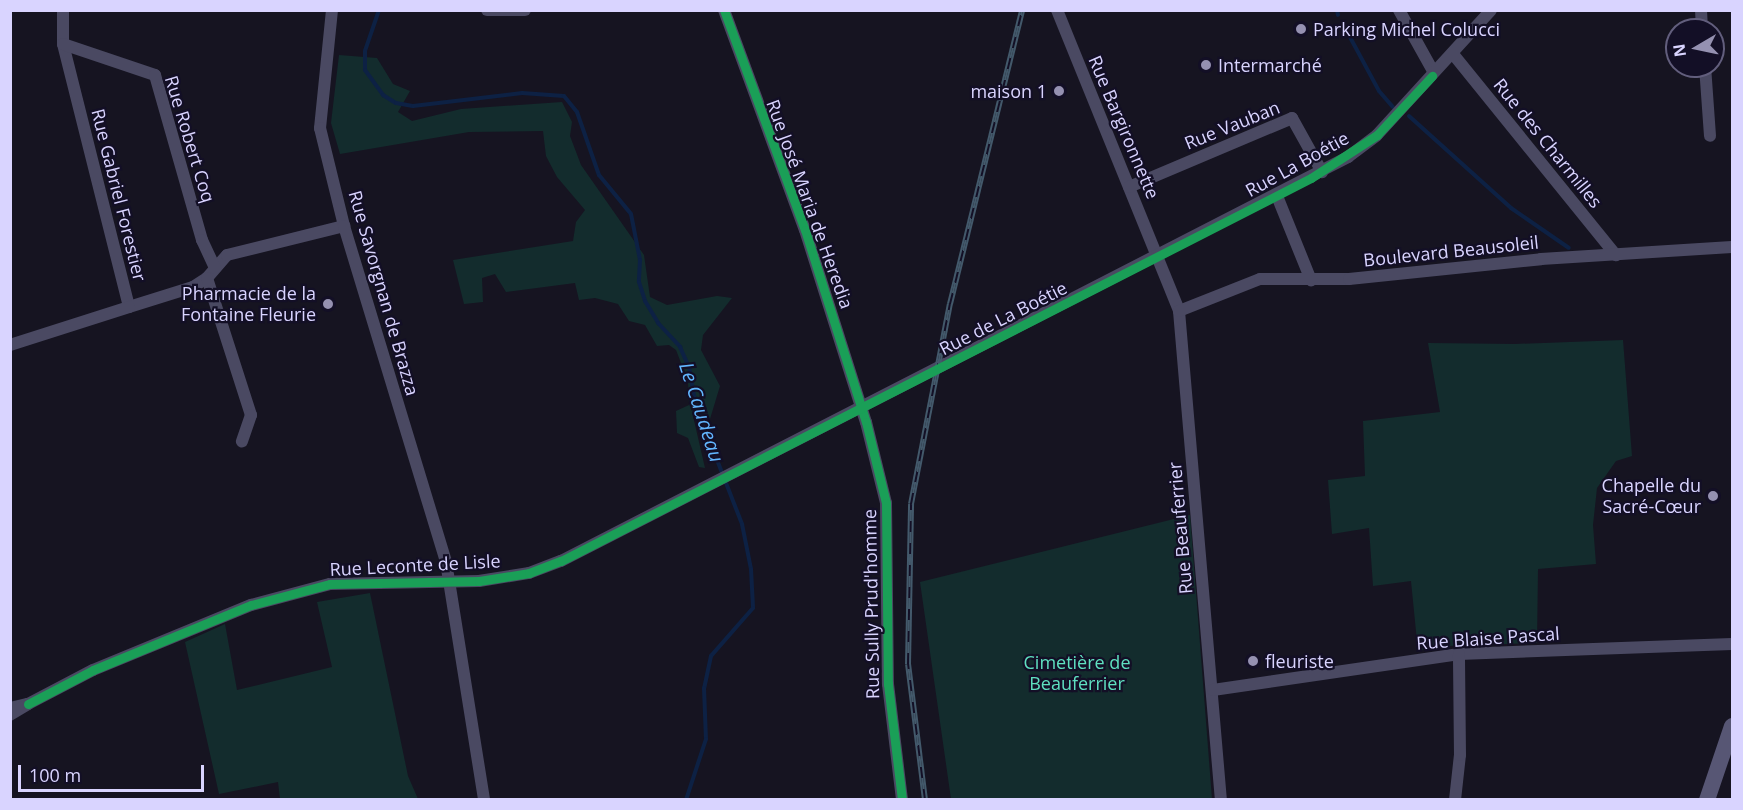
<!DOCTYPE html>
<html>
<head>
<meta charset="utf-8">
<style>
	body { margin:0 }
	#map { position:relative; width:1743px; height:810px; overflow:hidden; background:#161421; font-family:"Open Sans",sans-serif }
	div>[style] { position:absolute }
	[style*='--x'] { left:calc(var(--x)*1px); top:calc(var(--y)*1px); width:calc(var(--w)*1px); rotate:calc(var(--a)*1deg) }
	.green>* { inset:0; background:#132c2d }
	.stream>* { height:4px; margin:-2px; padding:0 2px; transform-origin:2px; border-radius:2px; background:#0d2144 }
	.street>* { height:12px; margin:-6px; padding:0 6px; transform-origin:6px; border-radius:6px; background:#4a4962 }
	.secondary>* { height:16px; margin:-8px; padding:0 8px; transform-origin:8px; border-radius:8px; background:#575674 }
	.rail>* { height:6px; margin-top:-3px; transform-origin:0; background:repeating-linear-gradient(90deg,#130f26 0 11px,#43596b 0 22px); box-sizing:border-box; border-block:2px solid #43596b }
	.cycleway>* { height:9px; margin:-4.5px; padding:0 4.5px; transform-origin:4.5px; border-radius:4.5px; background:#1a9f57 }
	.dots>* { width:16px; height:16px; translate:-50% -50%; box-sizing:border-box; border:3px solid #130f26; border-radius:50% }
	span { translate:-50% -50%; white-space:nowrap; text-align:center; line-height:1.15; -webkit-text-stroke:4.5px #130f26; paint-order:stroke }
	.poi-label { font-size:18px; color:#d9d4ff }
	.left { translate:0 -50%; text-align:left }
	.right { translate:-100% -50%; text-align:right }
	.street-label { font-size:18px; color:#d9d4ff }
	.park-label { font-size:18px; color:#5fe0c0 }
	.water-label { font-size:20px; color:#62b6ff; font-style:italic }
	.frame { position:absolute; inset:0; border:12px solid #d9d4ff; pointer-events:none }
	.north { position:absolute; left:1665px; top:18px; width:60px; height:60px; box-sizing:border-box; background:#130f26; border:2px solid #625e7d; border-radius:50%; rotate:261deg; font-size:16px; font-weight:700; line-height:24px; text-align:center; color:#d9d4ff }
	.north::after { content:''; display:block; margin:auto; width:21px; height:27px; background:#9591b1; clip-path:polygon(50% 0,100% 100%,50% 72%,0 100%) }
	.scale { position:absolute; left:18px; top:765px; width:186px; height:27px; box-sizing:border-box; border:3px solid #d9d4ff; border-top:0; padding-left:8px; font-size:18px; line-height:21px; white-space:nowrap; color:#d9d4ff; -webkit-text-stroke:4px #130f26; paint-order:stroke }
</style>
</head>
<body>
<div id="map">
	<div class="green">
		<div style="clip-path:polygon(339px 55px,377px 58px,393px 84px,410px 91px,398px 112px,412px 121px,461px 109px,562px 102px,572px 122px,570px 136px,581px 165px,644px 255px,650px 297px,667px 305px,717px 296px,732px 298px,703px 335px,701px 350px,720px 386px,710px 419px,693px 416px,705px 468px,699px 467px,688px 438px,677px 433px,676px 411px,689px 405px,688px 381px,676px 350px,669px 345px,657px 346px,645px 325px,629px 321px,618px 304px,595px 298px,579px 300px,575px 283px,506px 292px,495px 274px,482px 278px,483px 302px,464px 304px,453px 260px,573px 241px,576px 222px,585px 210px,557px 177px,546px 156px,543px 131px,469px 132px,340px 154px,331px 123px)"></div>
		<div style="clip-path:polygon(1623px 340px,1632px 456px,1616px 461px,1597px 488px,1593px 525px,1596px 564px,1538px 569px,1537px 643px,1447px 646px,1418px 651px,1411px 581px,1373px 586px,1369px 528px,1332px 534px,1328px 480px,1365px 476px,1363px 421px,1440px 412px,1428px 343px,1515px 344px)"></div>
		<div style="clip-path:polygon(1190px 515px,1212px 799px,951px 799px,920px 582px)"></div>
		<div style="clip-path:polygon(370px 593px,408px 776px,418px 799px,280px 799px,278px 782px,219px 794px,185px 642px,225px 624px,237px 690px,332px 667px,317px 602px)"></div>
	</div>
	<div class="stream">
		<div style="--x:379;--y:10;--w:43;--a:108.9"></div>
		<div style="--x:365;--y:51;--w:19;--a:90"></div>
		<div style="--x:365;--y:70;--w:31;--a:54"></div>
		<div style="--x:383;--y:95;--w:15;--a:32"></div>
		<div style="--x:396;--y:103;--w:17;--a:10"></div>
		<div style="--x:413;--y:106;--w:110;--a:-6.8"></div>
		<div style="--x:522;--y:93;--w:42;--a:4.1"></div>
		<div style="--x:564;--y:96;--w:21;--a:51"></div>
		<div style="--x:577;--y:112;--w:67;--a:70.8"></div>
		<div style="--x:599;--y:175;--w:50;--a:50.6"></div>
		<div style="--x:631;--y:214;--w:47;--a:78.9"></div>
		<div style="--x:640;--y:260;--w:22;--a:93"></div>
		<div style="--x:639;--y:282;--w:20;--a:72"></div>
		<div style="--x:645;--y:301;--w:26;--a:59"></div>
		<div style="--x:658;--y:323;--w:33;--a:47"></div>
		<div style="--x:680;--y:347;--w:22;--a:66"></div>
		<div style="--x:689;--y:367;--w:40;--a:80"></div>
		<div style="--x:696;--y:406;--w:127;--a:68.7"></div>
		<div style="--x:742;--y:524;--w:46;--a:78.7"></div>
		<div style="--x:751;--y:569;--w:39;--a:87"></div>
		<div style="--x:753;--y:608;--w:64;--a:131.2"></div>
		<div style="--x:711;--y:656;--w:33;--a:102"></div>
		<div style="--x:704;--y:688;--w:51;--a:87.8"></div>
		<div style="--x:706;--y:739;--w:64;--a:108.2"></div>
		<div style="--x:1337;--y:10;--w:5;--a:79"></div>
		<div style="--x:1344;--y:26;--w:74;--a:61.7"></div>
		<div style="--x:1379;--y:91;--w:21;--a:49"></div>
		<div style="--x:1409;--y:116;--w:137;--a:42"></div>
		<div style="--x:1511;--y:208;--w:70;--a:34.6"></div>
	</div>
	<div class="street">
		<div style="--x:63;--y:10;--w:34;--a:90"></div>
		<div style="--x:63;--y:44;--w:271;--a:75.9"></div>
		<div style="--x:129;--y:307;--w:67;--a:-17.4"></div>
		<div style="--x:193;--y:287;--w:17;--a:-33"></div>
		<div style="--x:207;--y:278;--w:30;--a:-49"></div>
		<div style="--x:227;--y:255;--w:121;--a:-13.9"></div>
		<div style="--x:332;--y:10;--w:119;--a:95.8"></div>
		<div style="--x:320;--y:128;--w:101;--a:76.2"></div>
		<div style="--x:344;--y:226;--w:351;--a:73.1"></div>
		<div style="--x:446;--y:562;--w:241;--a:80.9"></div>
		<div style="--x:487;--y:10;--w:38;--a:0"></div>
		<div style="--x:724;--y:10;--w:234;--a:69.8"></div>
		<div style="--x:805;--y:230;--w:201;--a:72.4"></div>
		<div style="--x:866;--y:422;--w:83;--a:76.1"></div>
		<div style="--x:886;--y:503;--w:181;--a:89.4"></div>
		<div style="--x:888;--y:684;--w:117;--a:83.1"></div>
		<div style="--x:1057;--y:10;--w:325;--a:67.9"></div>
		<div style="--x:1179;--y:311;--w:491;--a:85.1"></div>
		<div style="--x:1399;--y:10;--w:70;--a:60.9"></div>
		<div style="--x:1701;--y:10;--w:20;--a:87"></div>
		<div style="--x:63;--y:44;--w:97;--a:18.6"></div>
		<div style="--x:155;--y:75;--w:172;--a:74.1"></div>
		<div style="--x:202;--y:240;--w:31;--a:65"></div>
		<div style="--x:1453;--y:54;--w:259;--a:51"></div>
		<div style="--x:1705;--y:66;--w:70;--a:85.9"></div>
		<div style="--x:1129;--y:187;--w:177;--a:-22.9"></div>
		<div style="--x:1292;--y:118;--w:62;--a:60.9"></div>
		<div style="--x:1277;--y:196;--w:91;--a:68"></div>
		<div style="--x:207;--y:278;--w:144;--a:72.2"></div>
		<div style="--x:251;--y:415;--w:28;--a:109"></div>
		<div style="--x:1179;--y:311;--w:87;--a:-21.6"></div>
		<div style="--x:1260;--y:279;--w:89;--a:0"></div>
		<div style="--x:1349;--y:279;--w:193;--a:-5.9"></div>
		<div style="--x:1541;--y:259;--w:191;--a:-3.6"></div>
		<div style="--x:10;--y:345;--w:125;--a:-17.7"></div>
		<div style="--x:1213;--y:690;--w:249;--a:-8.3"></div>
		<div style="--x:1459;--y:654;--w:273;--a:-2.1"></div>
		<div style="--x:28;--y:704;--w:73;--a:-27.6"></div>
		<div style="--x:93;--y:670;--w:171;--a:-22.4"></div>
		<div style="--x:251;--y:605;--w:82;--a:-14.9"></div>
		<div style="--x:330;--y:584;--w:149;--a:-1.2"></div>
		<div style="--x:479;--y:581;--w:51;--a:-9.1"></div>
		<div style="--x:529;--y:573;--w:34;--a:-21"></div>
		<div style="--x:561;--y:561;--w:885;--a:-27.17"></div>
		<div style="--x:1348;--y:157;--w:36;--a:-37"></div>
		<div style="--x:1377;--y:135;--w:169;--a:-47.6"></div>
		<div style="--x:10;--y:708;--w:18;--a:-13"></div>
		<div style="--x:28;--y:704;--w:21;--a:149"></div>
		<div style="--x:1455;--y:800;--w:45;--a:-83.7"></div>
		<div style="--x:1460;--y:755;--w:101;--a:-90.6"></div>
	</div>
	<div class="secondary">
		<div style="--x:1707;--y:800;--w:78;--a:-71.3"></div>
	</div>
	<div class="rail">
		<div style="--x:925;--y:800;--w:137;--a:-97.1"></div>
		<div style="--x:908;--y:664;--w:160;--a:-88.9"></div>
		<div style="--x:911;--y:504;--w:204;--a:-79"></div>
		<div style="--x:950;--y:304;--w:303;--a:-76.2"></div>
	</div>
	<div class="cycleway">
		<div style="--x:724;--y:10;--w:234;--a:69.8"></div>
		<div style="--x:805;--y:230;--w:201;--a:72.4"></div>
		<div style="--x:866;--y:422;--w:83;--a:76.1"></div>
		<div style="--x:886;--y:503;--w:181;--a:89.4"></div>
		<div style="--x:888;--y:684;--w:117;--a:83.1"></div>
		<div style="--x:28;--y:704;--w:73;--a:-27.6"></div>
		<div style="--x:93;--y:670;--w:171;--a:-22.4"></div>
		<div style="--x:251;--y:605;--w:82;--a:-14.9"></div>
		<div style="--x:330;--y:584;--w:149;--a:-1.2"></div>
		<div style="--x:479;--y:581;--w:51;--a:-9.1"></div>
		<div style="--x:529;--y:573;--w:34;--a:-21"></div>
		<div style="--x:561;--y:561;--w:842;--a:-27.05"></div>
		<div style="--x:1311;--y:178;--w:79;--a:-33.1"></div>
		<div style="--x:1377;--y:135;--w:81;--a:-47"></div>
	</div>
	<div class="dots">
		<div style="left:1301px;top:29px;background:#9591b1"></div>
		<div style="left:1206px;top:65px;background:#9591b1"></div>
		<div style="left:1059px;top:91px;background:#9591b1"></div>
		<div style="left:328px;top:304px;background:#9591b1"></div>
		<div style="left:1713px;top:496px;background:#9591b1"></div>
		<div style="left:1253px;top:661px;background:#9591b1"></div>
	</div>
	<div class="poi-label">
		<span class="left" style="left:1313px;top:29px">Parking Michel Colucci</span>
		<span class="left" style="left:1218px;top:65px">Intermarché</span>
		<span class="right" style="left:1047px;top:91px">maison 1</span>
		<span class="right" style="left:316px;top:304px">Pharmacie de la<br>Fontaine Fleurie</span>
		<span class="right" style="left:1701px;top:496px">Chapelle du<br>Sacré-Cœur</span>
		<span class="left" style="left:1265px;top:661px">fleuriste</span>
	</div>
	<div class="street-label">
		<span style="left:1232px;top:125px;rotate:-22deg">Rue Vauban</span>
		<span style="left:1124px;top:127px;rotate:67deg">Rue Bargironnette</span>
		<span style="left:190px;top:139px;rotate:73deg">Rue Robert Coq</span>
		<span style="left:1548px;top:143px;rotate:51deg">Rue des Charmilles</span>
		<span style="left:1297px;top:164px;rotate:-29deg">Rue La Boétie</span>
		<span style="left:119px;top:195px;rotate:76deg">Rue Gabriel Forestier</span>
		<span style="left:810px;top:204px;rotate:70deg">Rue José Maria de Heredia</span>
		<span style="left:1451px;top:251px;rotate:-6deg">Boulevard Beausoleil</span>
		<span style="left:384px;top:293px;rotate:74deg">Rue Savorgnan de Brazza</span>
		<span style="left:1003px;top:318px;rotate:-27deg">Rue de La Boétie</span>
		<span style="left:1180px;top:528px;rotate:-95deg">Rue Beauferrier</span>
		<span style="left:415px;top:565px;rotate:-3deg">Rue Leconte de Lisle</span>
		<span style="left:871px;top:604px;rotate:-91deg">Rue Sully Prud'homme</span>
		<span style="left:1488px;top:638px;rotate:-4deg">Rue Blaise Pascal</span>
	</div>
	<div class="park-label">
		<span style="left:1077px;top:673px">Cimetière de<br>Beauferrier</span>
	</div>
	<div class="water-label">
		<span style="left:702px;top:412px;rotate:72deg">Le Caudeau</span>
	</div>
	<div class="frame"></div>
	<div class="north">N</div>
	<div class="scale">100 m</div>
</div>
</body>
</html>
